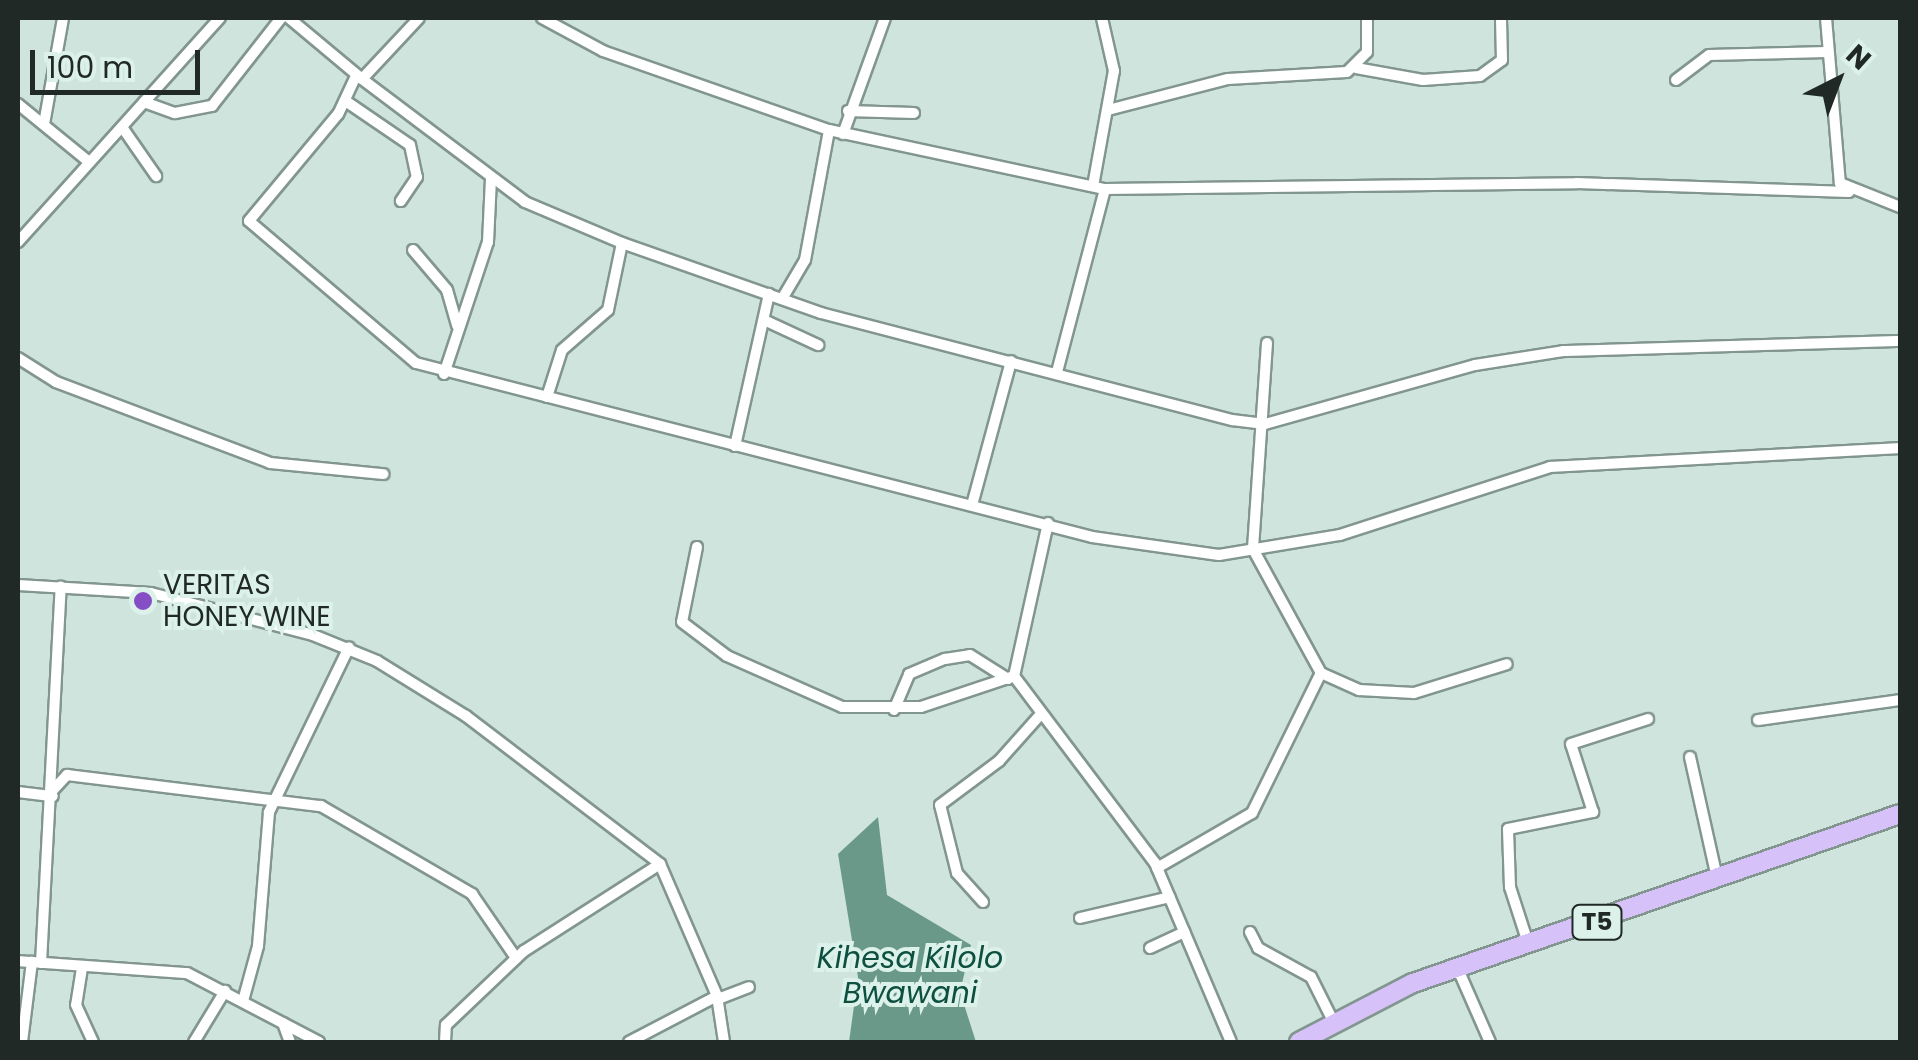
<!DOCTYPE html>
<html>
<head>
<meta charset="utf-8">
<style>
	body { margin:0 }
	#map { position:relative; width:1918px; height:1060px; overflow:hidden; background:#cee4dc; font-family:Poppins,sans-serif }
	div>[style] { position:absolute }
	.water>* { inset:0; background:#6a9989 }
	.roads { filter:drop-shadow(2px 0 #82968f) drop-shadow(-2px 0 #82968f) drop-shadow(0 2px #82968f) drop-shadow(0 -2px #82968f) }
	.street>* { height:10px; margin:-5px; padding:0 5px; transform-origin:5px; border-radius:5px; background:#fff }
	.highway>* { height:18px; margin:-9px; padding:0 9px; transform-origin:9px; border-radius:9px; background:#d6c1f8 }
	.dots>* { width:28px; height:28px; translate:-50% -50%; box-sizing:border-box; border:5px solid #dbf1e9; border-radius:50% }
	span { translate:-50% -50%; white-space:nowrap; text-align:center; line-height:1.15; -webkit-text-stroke:8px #dbf1e9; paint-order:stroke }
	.shield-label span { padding:2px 8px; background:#dbf1e9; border:2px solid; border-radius:8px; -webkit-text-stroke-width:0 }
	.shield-label { font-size:25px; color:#212926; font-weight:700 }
	.poi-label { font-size:28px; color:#212926 }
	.left { translate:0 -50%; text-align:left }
	.water-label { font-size:30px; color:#0e5040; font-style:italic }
	.frame { position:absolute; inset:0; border:20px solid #212926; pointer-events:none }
	.north { position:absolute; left:1788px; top:30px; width:100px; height:100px; -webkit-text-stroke:8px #dbf1e9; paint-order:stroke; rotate:42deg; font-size:28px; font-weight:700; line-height:40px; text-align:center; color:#212926 }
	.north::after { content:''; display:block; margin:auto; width:35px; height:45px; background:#212926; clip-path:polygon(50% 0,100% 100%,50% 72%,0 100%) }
	.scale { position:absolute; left:30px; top:50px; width:170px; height:45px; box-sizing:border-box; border:5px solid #212926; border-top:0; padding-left:12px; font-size:30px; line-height:35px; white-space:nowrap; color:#212926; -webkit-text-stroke:8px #dbf1e9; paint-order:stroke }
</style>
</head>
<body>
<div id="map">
	<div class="water">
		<i style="clip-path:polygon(878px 817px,887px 895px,971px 945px,960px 992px,976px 1042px,849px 1042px,858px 977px,838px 854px)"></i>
	</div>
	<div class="roads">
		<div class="street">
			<i style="left:289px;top:18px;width:95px;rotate:39.9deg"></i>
			<i style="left:362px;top:79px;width:83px;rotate:-46.9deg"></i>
			<i style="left:542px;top:18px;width:69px;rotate:28.4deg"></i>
			<i style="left:603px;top:51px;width:239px;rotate:19.3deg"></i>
			<i style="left:829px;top:130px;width:282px;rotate:12.1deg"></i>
			<i style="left:1105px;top:189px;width:472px;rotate:-0.7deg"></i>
			<i style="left:1577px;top:183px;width:272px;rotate:1.9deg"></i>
			<i style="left:1826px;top:18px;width:166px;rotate:85.2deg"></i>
			<i style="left:1840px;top:183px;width:65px;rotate:21.8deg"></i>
			<i style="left:1356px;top:68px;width:68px;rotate:10.2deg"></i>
			<i style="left:1423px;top:80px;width:57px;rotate:-4deg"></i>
			<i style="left:1480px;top:76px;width:27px;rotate:-36deg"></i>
			<i style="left:1502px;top:60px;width:42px;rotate:-91.4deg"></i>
			<i style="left:355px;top:78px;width:40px;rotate:115deg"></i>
			<i style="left:338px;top:114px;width:139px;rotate:129.8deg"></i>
			<i style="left:249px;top:221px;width:219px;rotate:40.4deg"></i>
			<i style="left:416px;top:363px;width:698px;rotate:14.43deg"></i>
			<i style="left:1092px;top:537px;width:128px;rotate:8.1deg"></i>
			<i style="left:1219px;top:555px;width:123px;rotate:-9.4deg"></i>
			<i style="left:1340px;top:535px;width:221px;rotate:-17.9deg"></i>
			<i style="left:1550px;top:467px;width:351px;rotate:-3.1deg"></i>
			<i style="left:362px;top:79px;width:204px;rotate:37deg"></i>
			<i style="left:525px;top:202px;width:105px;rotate:22.9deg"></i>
			<i style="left:622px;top:243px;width:211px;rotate:19.4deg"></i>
			<i style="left:821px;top:313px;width:425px;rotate:14.6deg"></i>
			<i style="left:1232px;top:420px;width:33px;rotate:7deg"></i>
			<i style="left:1265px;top:424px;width:218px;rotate:-15.7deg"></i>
			<i style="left:1475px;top:365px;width:89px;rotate:-9deg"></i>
			<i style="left:1563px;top:351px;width:337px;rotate:-1.7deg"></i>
			<i style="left:1676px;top:80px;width:41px;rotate:-37.1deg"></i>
			<i style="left:1709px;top:55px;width:118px;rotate:-1.5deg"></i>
			<i style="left:144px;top:102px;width:33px;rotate:20deg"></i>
			<i style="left:175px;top:113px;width:38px;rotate:-11deg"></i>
			<i style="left:212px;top:106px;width:112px;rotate:-51.9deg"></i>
			<i style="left:347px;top:102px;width:76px;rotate:34.3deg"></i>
			<i style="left:410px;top:145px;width:33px;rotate:78deg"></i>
			<i style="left:417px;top:177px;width:29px;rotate:124deg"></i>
			<i style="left:18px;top:104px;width:92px;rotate:39.2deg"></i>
			<i style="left:1108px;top:110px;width:124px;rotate:-14.5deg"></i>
			<i style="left:1228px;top:79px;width:119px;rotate:-3.4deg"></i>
			<i style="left:1347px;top:72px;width:28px;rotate:-45deg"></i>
			<i style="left:1367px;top:52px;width:34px;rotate:-90deg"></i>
			<i style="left:848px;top:111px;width:66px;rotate:1.7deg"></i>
			<i style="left:44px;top:124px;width:108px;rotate:-79.8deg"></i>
			<i style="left:122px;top:127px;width:60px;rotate:55.2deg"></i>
			<i style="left:843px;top:134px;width:123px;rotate:-70.1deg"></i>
			<i style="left:1093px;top:186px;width:117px;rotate:-79.7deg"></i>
			<i style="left:1114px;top:71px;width:54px;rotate:-102.8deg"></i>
			<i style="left:18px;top:242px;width:302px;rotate:-48deg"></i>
			<i style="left:413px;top:250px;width:52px;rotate:49.6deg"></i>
			<i style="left:447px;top:290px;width:37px;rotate:74deg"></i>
			<i style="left:782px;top:299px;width:45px;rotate:-59.5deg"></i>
			<i style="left:805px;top:260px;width:132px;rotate:-79.5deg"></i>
			<i style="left:764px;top:320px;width:60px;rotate:24.8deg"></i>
			<i style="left:1267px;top:343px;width:206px;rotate:93.9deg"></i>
			<i style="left:1253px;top:549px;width:141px;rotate:61.3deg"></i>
			<i style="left:1321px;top:673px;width:42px;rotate:24.1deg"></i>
			<i style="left:1359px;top:690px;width:55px;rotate:3.1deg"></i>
			<i style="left:1414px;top:693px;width:97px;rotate:-17.3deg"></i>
			<i style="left:18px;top:358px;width:45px;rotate:32.3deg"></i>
			<i style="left:56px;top:382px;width:229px;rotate:20.7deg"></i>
			<i style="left:270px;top:463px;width:114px;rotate:5.6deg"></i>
			<i style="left:1057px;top:372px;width:189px;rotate:-75.3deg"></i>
			<i style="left:444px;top:374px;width:139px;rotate:-71.6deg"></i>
			<i style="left:488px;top:242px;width:64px;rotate:-87.3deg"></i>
			<i style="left:547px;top:397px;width:49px;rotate:-72.3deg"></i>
			<i style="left:562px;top:350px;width:61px;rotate:-41deg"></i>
			<i style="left:608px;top:310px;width:68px;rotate:-78.2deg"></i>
			<i style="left:735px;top:446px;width:156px;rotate:-77.4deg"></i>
			<i style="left:972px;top:505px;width:149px;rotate:-74.8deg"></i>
			<i style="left:1048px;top:523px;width:157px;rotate:102.5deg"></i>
			<i style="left:1014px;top:676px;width:234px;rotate:53deg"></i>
			<i style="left:1155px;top:863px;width:194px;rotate:67deg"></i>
			<i style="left:697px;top:547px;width:76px;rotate:101.3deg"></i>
			<i style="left:682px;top:622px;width:56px;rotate:37.1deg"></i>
			<i style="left:727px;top:656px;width:126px;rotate:23.9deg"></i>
			<i style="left:842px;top:707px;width:79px"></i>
			<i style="left:921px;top:707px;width:98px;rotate:-18.4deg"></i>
			<i style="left:18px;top:585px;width:133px;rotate:3.4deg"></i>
			<i style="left:151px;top:593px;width:167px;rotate:14.5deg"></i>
			<i style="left:313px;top:635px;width:69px;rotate:22.1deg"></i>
			<i style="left:377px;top:661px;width:105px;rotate:31.7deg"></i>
			<i style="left:466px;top:716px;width:244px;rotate:37.3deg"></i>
			<i style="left:660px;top:864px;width:144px;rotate:66.6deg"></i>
			<i style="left:717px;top:996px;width:47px;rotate:81.3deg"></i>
			<i style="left:894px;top:710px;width:39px;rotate:-67deg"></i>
			<i style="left:909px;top:674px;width:39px;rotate:-23deg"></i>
			<i style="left:945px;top:659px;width:25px;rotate:-9deg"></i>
			<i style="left:970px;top:655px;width:45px;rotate:32.3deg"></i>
			<i style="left:1758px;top:720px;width:143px;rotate:-8deg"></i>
			<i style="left:1690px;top:757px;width:124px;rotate:77.4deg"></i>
			<i style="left:53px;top:790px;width:21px;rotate:-47deg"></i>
			<i style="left:67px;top:775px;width:256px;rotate:7deg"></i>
			<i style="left:321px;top:806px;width:175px;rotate:30.2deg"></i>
			<i style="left:472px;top:894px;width:78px;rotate:55.5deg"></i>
			<i style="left:18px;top:792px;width:35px;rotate:7deg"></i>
			<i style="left:1157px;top:868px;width:110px;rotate:-30.1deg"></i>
			<i style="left:1252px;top:813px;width:156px;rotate:-63.8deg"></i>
			<i style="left:983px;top:902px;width:39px;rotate:-132deg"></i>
			<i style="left:957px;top:873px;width:70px;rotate:-104deg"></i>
			<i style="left:940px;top:805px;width:74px;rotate:-36.7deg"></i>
			<i style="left:999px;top:761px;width:62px;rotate:-48.3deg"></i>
			<i style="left:1080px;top:918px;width:92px;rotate:-13.1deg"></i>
			<i style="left:1250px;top:932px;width:18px;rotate:63deg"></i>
			<i style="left:1258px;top:948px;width:60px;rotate:28.7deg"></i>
			<i style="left:1311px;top:977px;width:51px;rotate:63.4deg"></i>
			<i style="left:1529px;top:946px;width:62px;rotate:-107.9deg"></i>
			<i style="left:1510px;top:887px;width:58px;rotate:-92deg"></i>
			<i style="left:1508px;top:829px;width:87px;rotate:-11.3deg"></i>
			<i style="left:1593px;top:812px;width:71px;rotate:-107.9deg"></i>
			<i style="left:1571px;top:744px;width:81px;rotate:-18deg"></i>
			<i style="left:1150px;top:948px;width:38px;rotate:-25deg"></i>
			<i style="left:18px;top:961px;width:169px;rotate:4.1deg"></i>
			<i style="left:187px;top:973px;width:149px;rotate:27.6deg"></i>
			<i style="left:41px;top:963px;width:377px;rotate:-87deg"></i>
			<i style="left:1457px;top:967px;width:82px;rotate:66.3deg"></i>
			<i style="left:82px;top:968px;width:37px;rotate:99deg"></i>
			<i style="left:76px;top:1005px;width:41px;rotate:65.3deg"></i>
			<i style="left:718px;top:999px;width:33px;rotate:-21deg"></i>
			<i style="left:243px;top:1001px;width:57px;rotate:-74.7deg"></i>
			<i style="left:258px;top:946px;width:134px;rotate:-85.3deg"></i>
			<i style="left:269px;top:812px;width:183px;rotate:-64.1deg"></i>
			<i style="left:283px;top:1023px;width:20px;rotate:70deg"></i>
			<i style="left:22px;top:1042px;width:81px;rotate:-82.9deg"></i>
			<i style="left:194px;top:1042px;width:60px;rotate:-58.7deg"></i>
			<i style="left:445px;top:1042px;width:17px;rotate:-87deg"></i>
			<i style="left:446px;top:1025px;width:108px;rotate:-43.5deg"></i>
			<i style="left:524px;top:951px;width:161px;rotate:-32.6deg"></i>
			<i style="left:629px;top:1042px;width:99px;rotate:-27.6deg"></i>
		</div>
		<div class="highway">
			<i style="left:1299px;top:1042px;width:128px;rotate:-27.4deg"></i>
			<i style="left:1413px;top:983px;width:515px;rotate:-19.14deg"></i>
		</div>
	</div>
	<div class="dots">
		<i style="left:143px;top:601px;background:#864ec5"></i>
	</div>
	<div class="shield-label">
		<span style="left:1597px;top:922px">T5</span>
	</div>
	<div class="poi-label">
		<span class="left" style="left:163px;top:601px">VERITAS<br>HONEY WINE</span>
	</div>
	<div class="water-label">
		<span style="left:910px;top:975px">Kihesa Kilolo<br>Bwawani</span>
	</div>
	<div class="frame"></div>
	<div class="north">N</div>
	<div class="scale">100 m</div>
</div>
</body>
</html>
